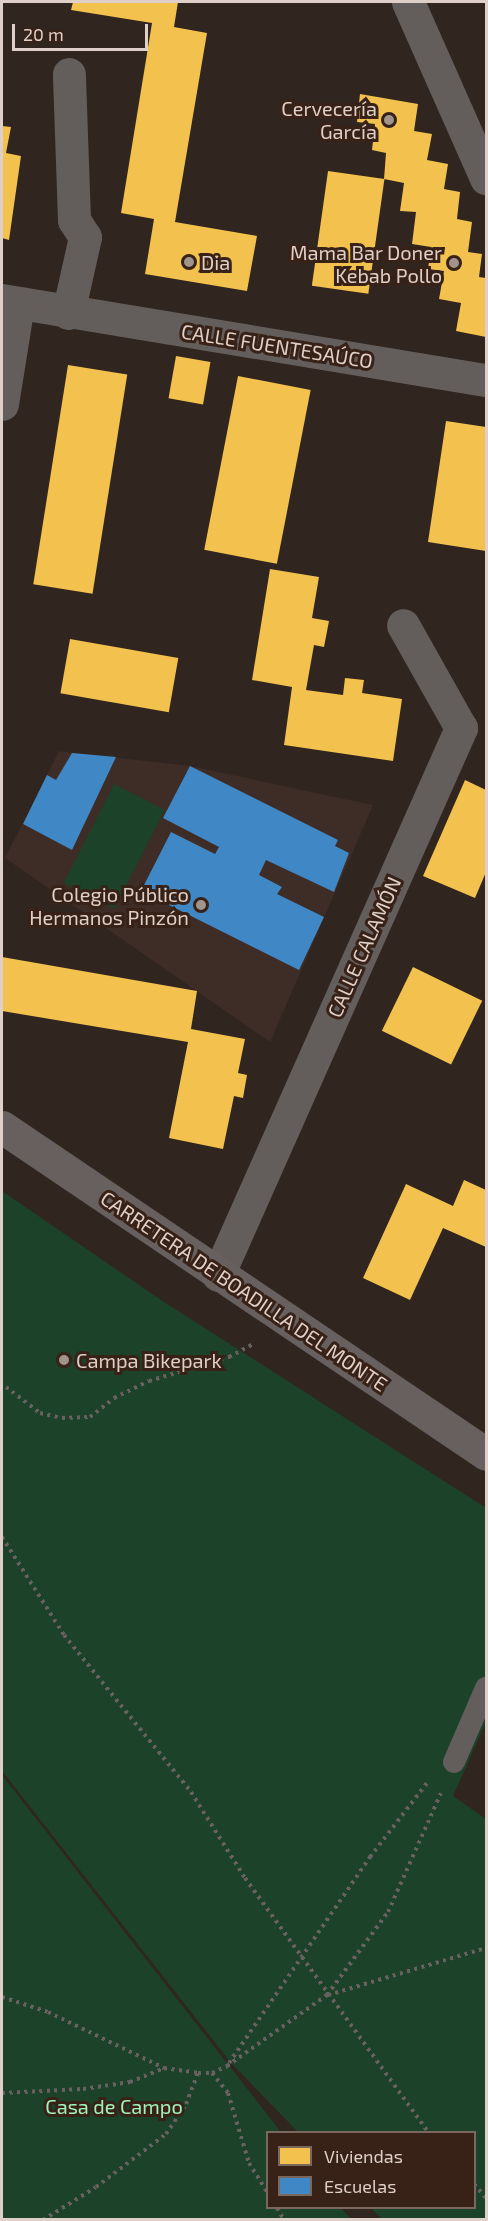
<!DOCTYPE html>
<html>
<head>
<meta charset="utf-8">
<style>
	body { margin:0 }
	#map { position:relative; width:488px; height:2221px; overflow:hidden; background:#30251f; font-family:"Exo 2",sans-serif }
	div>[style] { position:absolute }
	.education>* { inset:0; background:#3e2c26 }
	.green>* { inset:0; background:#1c4229; transform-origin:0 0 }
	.homes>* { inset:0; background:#f2c14e; transform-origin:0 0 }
	.schools>* { inset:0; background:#3f88c5 }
	.path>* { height:4px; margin-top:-2px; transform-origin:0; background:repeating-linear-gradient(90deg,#686160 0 3px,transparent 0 7.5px) }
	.lane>* { height:22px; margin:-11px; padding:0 11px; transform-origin:11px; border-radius:11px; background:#635d5b }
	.street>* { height:33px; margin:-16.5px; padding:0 16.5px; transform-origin:16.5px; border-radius:16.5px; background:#635d5b }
	.secondary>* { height:33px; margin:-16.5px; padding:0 16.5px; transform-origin:16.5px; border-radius:16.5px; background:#67605e }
	.dots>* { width:16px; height:16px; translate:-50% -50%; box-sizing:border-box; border:3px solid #382217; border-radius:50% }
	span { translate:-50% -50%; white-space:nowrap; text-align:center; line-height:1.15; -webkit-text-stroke:6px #382217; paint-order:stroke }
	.poi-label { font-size:20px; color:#decfc8 }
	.right { translate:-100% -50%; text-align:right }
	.left { translate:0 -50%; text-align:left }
	.street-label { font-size:20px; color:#decfc8 }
	.park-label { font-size:20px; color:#9ff2ba }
	.frame { position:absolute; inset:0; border:3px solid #decfc8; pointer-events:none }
	.legend { position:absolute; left:266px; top:2131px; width:210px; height:78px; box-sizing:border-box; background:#382217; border:2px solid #7a675e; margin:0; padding:8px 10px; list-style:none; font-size:18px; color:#decfc8 }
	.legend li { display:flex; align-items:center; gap:12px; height:30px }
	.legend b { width:30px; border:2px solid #7a675e }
	.scale { position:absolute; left:12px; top:24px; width:136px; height:27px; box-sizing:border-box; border:3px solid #decfc8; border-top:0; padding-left:8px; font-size:18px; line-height:21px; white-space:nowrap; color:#decfc8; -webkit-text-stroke:4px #382217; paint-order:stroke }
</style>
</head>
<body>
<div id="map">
	<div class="education">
		<i style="clip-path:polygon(59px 751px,190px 766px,373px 805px,270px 1042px,5px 858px)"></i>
	</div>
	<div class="green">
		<i style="left:114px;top:784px;width:57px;height:111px;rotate:27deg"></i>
		<i style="clip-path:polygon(2px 1191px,164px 1302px,486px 1508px,486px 1722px,453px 1796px,486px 1819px,486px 2219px,382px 2219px,371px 2208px,474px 2208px,474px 2132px,298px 2132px,231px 2063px,2px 1771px)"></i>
		<i style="clip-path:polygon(2px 1775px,281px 2132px,268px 2132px,268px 2208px,341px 2208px,351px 2219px,2px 2219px)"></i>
	</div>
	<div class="homes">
		<i style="clip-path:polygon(73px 2px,178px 2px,174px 27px,207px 33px,175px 222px,257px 236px,247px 291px,145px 274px,154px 219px,121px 213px,152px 23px,71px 10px)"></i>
		<i style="clip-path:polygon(360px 94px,418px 104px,414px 131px,432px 134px,427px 160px,448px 164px,444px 189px,460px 192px,457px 219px,472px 222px,468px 252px,482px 254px,479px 277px,486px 278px,486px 337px,456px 331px,461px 303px,439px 299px,444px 271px,428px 269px,431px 247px,412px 244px,416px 212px,400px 211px,404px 183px,384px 179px,386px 153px,372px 150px,375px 124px,357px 122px)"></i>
		<i style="clip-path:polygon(2px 126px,11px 127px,6px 153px,21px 156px,9px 240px,2px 238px)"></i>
		<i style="left:328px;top:171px;width:57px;height:116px;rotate:8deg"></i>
		<i style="left:176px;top:356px;width:35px;height:43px;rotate:10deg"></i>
		<i style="left:68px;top:365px;width:60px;height:222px;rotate:9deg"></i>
		<i style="left:238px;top:376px;width:74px;height:177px;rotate:11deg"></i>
		<i style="clip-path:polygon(446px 421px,486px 427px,486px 551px,428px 542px)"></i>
		<i style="clip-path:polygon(270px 569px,319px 577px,312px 618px,329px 621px,324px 647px,314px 645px,306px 690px,343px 695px,345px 678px,364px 680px,362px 693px,402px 699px,393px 761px,284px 745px,292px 687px,252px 680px)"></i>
		<i style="left:70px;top:639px;width:110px;height:55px;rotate:10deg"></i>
		<i style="clip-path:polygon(465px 780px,486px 790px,486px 872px,475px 898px,423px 876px)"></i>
		<i style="clip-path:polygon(2px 957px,197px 991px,191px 1029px,245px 1039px,238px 1073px,247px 1075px,243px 1098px,234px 1096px,223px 1149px,169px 1138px,188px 1042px,2px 1011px)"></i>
		<i style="left:413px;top:967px;width:77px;height:71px;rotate:26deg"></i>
		<i style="clip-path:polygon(464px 1180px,486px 1190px,486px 1247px,443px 1228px,410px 1300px,363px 1278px,406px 1184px,453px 1206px)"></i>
	</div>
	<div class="schools">
		<i style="clip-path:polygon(72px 753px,116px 757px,72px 850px,23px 824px,47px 775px,56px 780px)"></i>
		<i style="clip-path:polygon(190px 766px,338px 840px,335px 846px,349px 853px,334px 892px,266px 860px,259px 875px,282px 887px,277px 894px,324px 917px,299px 970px,141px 891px,171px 832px,215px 854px,219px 847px,163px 818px)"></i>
	</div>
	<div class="path">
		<i style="left:6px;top:1387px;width:43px;rotate:37.4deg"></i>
		<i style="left:40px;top:1413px;width:23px;rotate:13deg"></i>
		<i style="left:62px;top:1418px;width:28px;rotate:-2deg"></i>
		<i style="left:90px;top:1417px;width:31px;rotate:-38deg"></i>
		<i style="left:114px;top:1398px;width:39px;rotate:-26deg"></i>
		<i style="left:149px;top:1381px;width:84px;rotate:-16.7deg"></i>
		<i style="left:229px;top:1357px;width:26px;rotate:-28deg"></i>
		<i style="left:2px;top:1537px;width:116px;rotate:57.7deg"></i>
		<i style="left:64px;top:1635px;width:202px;rotate:51deg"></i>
		<i style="left:191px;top:1792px;width:102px;rotate:57.9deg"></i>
		<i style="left:245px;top:1878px;width:313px;rotate:54.2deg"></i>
		<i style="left:328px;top:1995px;width:165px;rotate:-16.6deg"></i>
		<i style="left:2px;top:1997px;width:48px;rotate:18.1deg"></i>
		<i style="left:48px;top:2012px;width:129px;rotate:25.8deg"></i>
		<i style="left:164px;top:2068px;width:34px;rotate:8deg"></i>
		<i style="left:229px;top:2063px;width:250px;rotate:-55.6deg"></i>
		<i style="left:370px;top:1857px;width:93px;rotate:-52.4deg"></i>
		<i style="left:212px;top:2073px;width:26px;rotate:51deg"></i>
		<i style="left:228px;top:2093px;width:73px;rotate:73.3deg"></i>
		<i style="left:249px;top:2163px;width:36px;rotate:58deg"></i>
		<i style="left:2px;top:2093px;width:81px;rotate:-2.8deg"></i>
		<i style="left:83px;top:2089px;width:48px;rotate:-8.5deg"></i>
		<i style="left:130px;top:2082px;width:37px;rotate:-22deg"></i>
		<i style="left:474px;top:2184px;width:18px;rotate:49deg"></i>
		<i style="left:277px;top:2208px;width:14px;rotate:60deg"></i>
		<i style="left:43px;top:2220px;width:62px;rotate:-31.9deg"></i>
		<i style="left:96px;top:2187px;width:88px;rotate:-37.1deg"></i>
		<i style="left:166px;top:2134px;width:36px;rotate:-56deg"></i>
		<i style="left:186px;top:2104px;width:33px;rotate:-69deg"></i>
		<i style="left:198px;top:2073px;width:14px"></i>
		<i style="left:212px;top:2073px;width:17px;rotate:-25deg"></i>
		<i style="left:227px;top:2066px;width:123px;rotate:-35.4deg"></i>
		<i style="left:327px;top:1995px;width:103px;rotate:-53.7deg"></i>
		<i style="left:388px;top:1912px;width:130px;rotate:-66deg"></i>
	</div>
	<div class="lane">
		<i style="left:454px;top:1762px;width:81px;rotate:-66.6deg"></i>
	</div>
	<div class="street">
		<i style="left:408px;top:2px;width:193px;rotate:66.1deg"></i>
		<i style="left:2px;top:300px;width:491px;rotate:9.4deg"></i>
		<i style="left:68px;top:313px;width:78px;rotate:-77.4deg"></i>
		<i style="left:85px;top:237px;width:20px;rotate:-123deg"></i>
		<i style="left:74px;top:220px;width:146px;rotate:-92deg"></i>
		<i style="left:2px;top:404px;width:101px;rotate:-80.9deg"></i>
		<i style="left:218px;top:1275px;width:599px;rotate:-66.05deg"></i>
		<i style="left:461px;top:728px;width:118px;rotate:-119.4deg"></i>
	</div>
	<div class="secondary">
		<i style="left:2px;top:1127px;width:584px;rotate:34.04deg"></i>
	</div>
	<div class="dots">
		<i style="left:389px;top:120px;background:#a1948d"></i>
		<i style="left:189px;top:262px;background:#a1948d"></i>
		<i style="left:454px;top:263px;background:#a1948d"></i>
		<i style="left:201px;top:905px;background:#a1948d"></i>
		<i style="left:64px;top:1360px;background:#a1948d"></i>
	</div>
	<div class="poi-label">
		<span class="right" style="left:377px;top:120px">Cervecería<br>García</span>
		<span class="right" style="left:442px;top:264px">Mama Bar Doner<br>Kebab Pollo</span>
		<span class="left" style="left:201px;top:262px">Dia</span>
		<span class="right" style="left:189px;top:906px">Colegio Público<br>Hermanos Pinzón</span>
		<span class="left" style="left:76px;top:1360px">Campa Bikepark</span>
	</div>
	<div class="street-label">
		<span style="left:277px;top:346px;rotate:9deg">CALLE FUENTESAÚCO</span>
		<span style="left:364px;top:947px;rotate:-66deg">CALLE CALAMÓN</span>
		<span style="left:244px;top:1291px;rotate:34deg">CARRETERA DE BOADILLA DEL MONTE</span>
	</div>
	<div class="park-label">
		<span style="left:114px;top:2106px">Casa de Campo</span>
	</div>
	<div class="frame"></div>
	<ul class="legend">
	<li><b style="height:16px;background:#f2c14e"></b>Viviendas</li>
	<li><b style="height:16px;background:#3f88c5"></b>Escuelas</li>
	</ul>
	<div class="scale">20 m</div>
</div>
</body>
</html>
